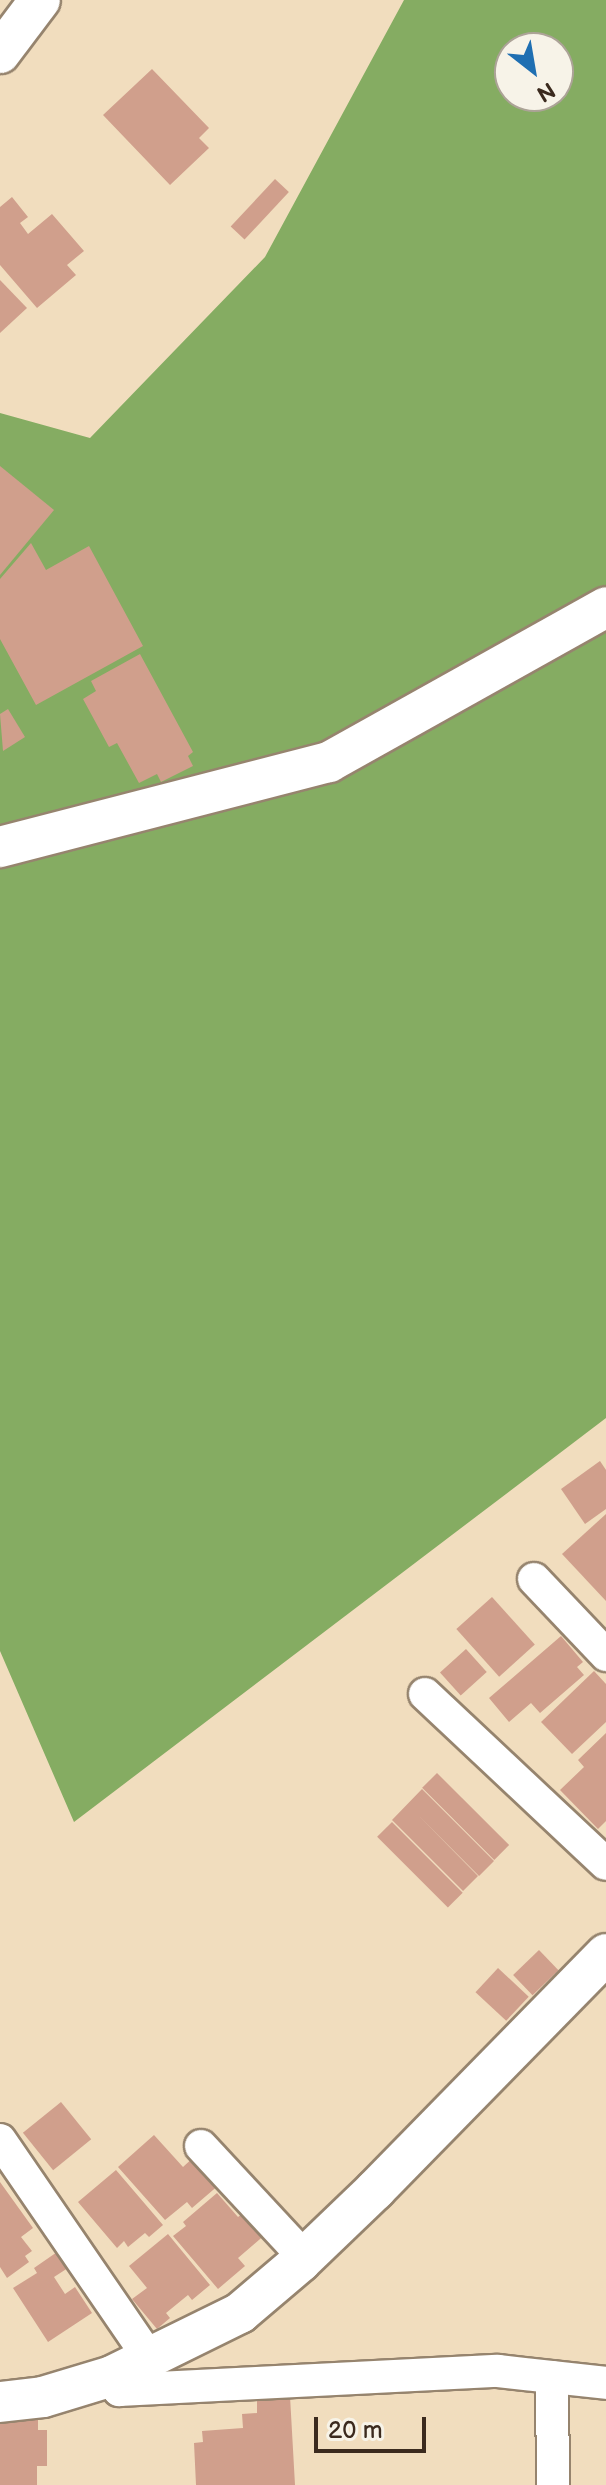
<!DOCTYPE html>
<html>
<head>
<meta charset="utf-8">
<style>
	body { margin:0 }
	#map { position:relative; width:606px; height:2485px; overflow:hidden; background:#f1ddbe; font-family:"Balsamiq Sans",sans-serif }
	div>[style] { position:absolute }
	.forest>* { inset:0; background:#85ac62 }
	.building>* { inset:0; background:#d09f8c; transform-origin:0 0 }
	.roads { filter:drop-shadow(2px 0 #96846e) drop-shadow(-2px 0 #96846e) drop-shadow(0 2px #96846e) drop-shadow(0 -2px #96846e) }
	.minor>* { height:32px; margin:-16px; padding:0 16px; transform-origin:16px; border-radius:16px; background:#fff }
	.tertiary>* { height:40px; margin:-20px; padding:0 20px; transform-origin:20px; border-radius:20px; background:#fff }
	span { translate:-50% -50%; white-space:nowrap; text-align:center; line-height:1.15; -webkit-text-stroke:7px #f7f3e8; paint-order:stroke }
	.north { position:absolute; left:494px; top:32px; width:80px; height:80px; box-sizing:border-box; background:#f7f3e8; border:2px solid #aca397; border-radius:50%; rotate:149deg; font-size:22px; font-weight:700; line-height:32px; text-align:center; color:#3b2a1e }
	.north::after { content:''; display:block; margin:auto; width:28px; height:36px; background:#1f6fb2; clip-path:polygon(50% 0,100% 100%,50% 72%,0 100%) }
	.scale { position:absolute; left:314px; top:2417px; width:112px; height:36px; box-sizing:border-box; border:4px solid #3b2a1e; border-top:0; padding-left:10px; font-size:24px; line-height:28px; white-space:nowrap; color:#3b2a1e; -webkit-text-stroke:6px #f7f3e8; paint-order:stroke }
</style>
</head>
<body>
<div id="map">
	<div class="forest">
		<i style="clip-path:polygon(evenodd,404px 0,606px 0,606px 1418px,74px 1822px,0 1651px,0 413px,90px 438px,265px 257px,404px 0,510px 48px,558px 48px,558px 96px,510px 96px,510px 48px)"></i>
	</div>
	<div class="building">
		<i style="clip-path:polygon(152px 69px,209px 128px,199px 138px,209px 148px,170px 185px,103px 115px)"></i>
		<i style="left:275px;top:179px;width:19px;height:65px;rotate:43deg"></i>
		<i style="clip-path:polygon(12px 197px,28px 217px,20px 223px,28px 234px,52px 214px,84px 251px,67px 265px,76px 275px,37px 308px,0 265px,0 207px)"></i>
		<i style="clip-path:polygon(0 280px,27px 308px,0 333px)"></i>
		<i style="clip-path:polygon(0 466px,54px 510px,0 575px)"></i>
		<i style="clip-path:polygon(31px 543px,46px 570px,89px 546px,143px 646px,36px 705px,0 639px,0 579px)"></i>
		<i style="clip-path:polygon(140px 654px,193px 752px,188px 756px,193px 766px,161px 782px,157px 774px,139px 783px,117px 743px,109px 747px,83px 699px,96px 691px,91px 681px)"></i>
		<i style="clip-path:polygon(8px 709px,25px 737px,3px 751px,0 714px)"></i>
		<i style="clip-path:polygon(600px 1461px,606px 1470px,606px 1509px,585px 1524px,561px 1489px)"></i>
		<i style="clip-path:polygon(606px 1514px,606px 1601px,562px 1554px)"></i>
		<i style="left:492px;top:1597px;width:64px;height:48px;rotate:48deg"></i>
		<i style="clip-path:polygon(561px 1636px,583px 1662px,577px 1667px,584px 1675px,540px 1713px,531px 1703px,509px 1722px,489px 1698px)"></i>
		<i style="left:466px;top:1649px;width:31px;height:35px;rotate:48deg"></i>
		<i style="clip-path:polygon(594px 1671px,606px 1684px,606px 1722px,572px 1754px,541px 1722px)"></i>
		<i style="clip-path:polygon(606px 1733px,606px 1821px,598px 1829px,560px 1790px,584px 1767px,578px 1760px)"></i>
		<i style="left:437px;top:1773px;width:102px;height:21px;rotate:45deg"></i>
		<i style="clip-path:polygon(422px 1789px,494px 1861px,479px 1876px,419px 1816px,478px 1876px,463px 1891px,392px 1820px)"></i>
		<i style="left:392px;top:1822px;width:100px;height:21px;rotate:45deg"></i>
		<i style="left:539px;top:1950px;width:28px;height:36px;rotate:46deg"></i>
		<i style="left:498px;top:1968px;width:42px;height:33px;rotate:43deg"></i>
		<i style="left:61px;top:2102px;width:48px;height:49px;rotate:51deg"></i>
		<i style="clip-path:polygon(154px 2135px,183px 2167px,195px 2156px,220px 2184px,192px 2208px,187px 2202px,165px 2220px,118px 2167px)"></i>
		<i style="clip-path:polygon(116px 2170px,163px 2225px,149px 2237px,145px 2233px,128px 2247px,124px 2241px,117px 2248px,78px 2202px)"></i>
		<i style="clip-path:polygon(0 2182px,33px 2228px,21px 2237px,32px 2251px,25px 2256px,29px 2262px,7px 2278px,0 2267px)"></i>
		<i style="clip-path:polygon(217px 2193px,238px 2217px,247px 2210px,267px 2233px,238px 2258px,245px 2266px,218px 2289px,173px 2236px,186px 2226px,183px 2222px)"></i>
		<i style="clip-path:polygon(168px 2234px,210px 2285px,192px 2300px,188px 2295px,166px 2313px,170px 2318px,157px 2329px,132px 2299px,147px 2288px,129px 2266px)"></i>
		<i style="clip-path:polygon(60px 2250px,71px 2266px,54px 2277px,65px 2294px,75px 2287px,92px 2313px,48px 2342px,13px 2288px,37px 2273px,34px 2268px)"></i>
		<i style="clip-path:polygon(290px 2396px,295px 2485px,196px 2485px,194px 2443px,203px 2442px,202px 2431px,243px 2428px,242px 2414px,257px 2413px,257px 2398px)"></i>
		<i style="clip-path:polygon(0 2416px,38px 2416px,38px 2430px,47px 2430px,47px 2466px,37px 2466px,37px 2485px,0 2485px)"></i>
	</div>
	<div class="roads">
		<div class="minor">
			<i style="left:534px;top:1579px;width:105px;rotate:46.5deg"></i>
			<i style="left:425px;top:1694px;width:248px;rotate:43.2deg"></i>
			<i style="left:0;top:2140px;width:265px;rotate:55.6deg"></i>
			<i style="left:201px;top:2146px;width:153px;rotate:47.1deg"></i>
			<i style="left:112px;top:2376px;width:16px;rotate:63deg"></i>
			<i style="left:119px;top:2390px;width:379px;rotate:-2.9deg"></i>
			<i style="left:498px;top:2371px;width:109px;rotate:6.3deg"></i>
			<i style="left:552px;top:2377px;width:108px;rotate:89.5deg"></i>
		</div>
		<div class="tertiary">
			<i style="left:0;top:53px;width:66px;rotate:-53deg"></i>
			<i style="left:0;top:847px;width:340px;rotate:-14.5deg"></i>
			<i style="left:329px;top:762px;width:317px;rotate:-29.2deg"></i>
			<i style="left:0;top:2402px;width:43px;rotate:-6.6deg"></i>
			<i style="left:43px;top:2397px;width:72px;rotate:-16.9deg"></i>
			<i style="left:112px;top:2376px;width:143px;rotate:-26.2deg"></i>
			<i style="left:240px;top:2313px;width:80px;rotate:-40.4deg"></i>
			<i style="left:301px;top:2261px;width:103px;rotate:-43.8deg"></i>
			<i style="left:375px;top:2190px;width:330px;rotate:-45.6deg"></i>
		</div>
	</div>
	<div class="north">N</div>
	<div class="scale">20 m</div>
</div>
</body>
</html>
